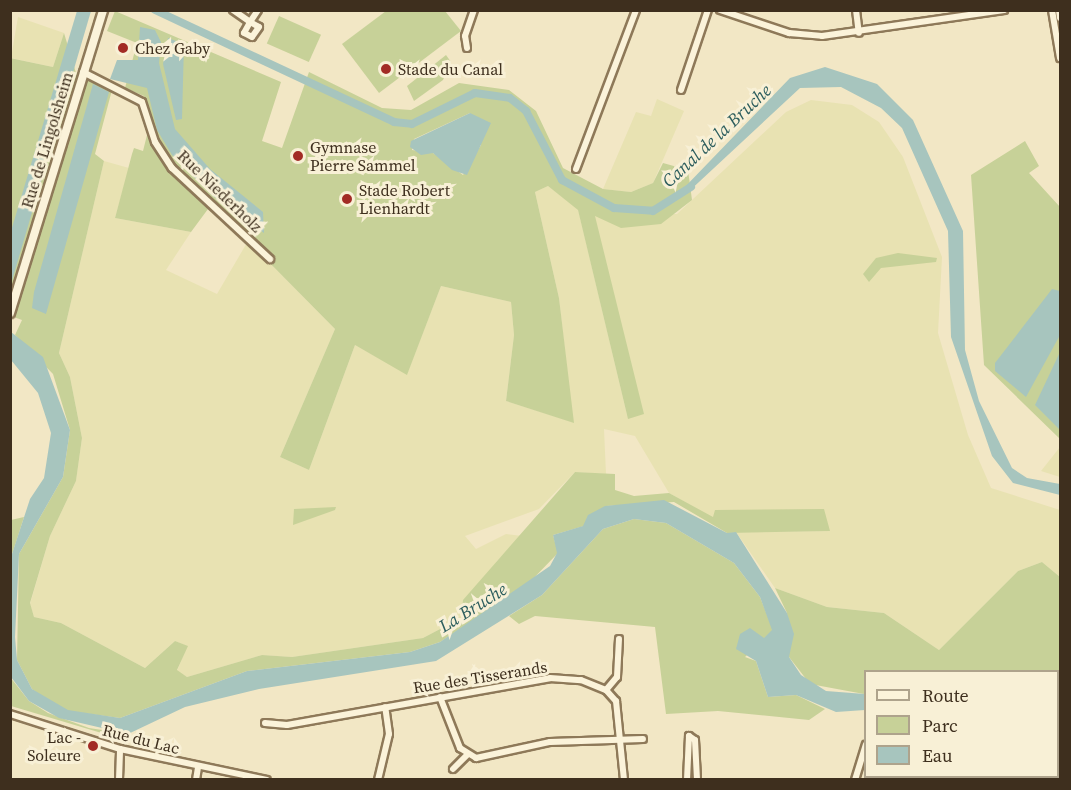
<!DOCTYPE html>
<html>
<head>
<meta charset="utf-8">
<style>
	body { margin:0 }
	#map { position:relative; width:1071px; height:790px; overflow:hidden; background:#f2e7c5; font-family:"Source Serif 4",serif }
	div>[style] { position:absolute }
	.farmland>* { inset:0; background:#e8e2b2 }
	.green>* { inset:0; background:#c7d198; transform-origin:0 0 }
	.water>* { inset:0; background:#a7c5be }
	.canal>* { height:8px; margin:-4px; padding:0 4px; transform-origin:4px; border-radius:4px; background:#a7c5be }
	.roads { filter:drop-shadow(2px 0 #8e7959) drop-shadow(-2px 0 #8e7959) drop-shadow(0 2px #8e7959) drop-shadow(0 -2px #8e7959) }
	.minor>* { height:6px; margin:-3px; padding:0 3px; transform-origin:3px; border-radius:3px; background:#fbf3da }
	.secondary>* { height:8px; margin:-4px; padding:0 4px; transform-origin:4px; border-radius:4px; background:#fbf3da }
	.dots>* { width:16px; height:16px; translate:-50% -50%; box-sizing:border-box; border:3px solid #f8f0d6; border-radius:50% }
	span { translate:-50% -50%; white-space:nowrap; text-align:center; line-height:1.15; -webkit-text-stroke:6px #f8f0d6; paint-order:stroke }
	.poi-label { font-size:16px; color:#3e2f1e }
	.left { translate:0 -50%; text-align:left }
	.right { translate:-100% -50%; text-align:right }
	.street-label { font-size:16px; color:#3e2f1e }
	.water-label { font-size:18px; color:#2d5e5e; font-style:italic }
	.frame { position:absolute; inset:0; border:12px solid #3e2f1e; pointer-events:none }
	.legend { position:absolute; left:864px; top:670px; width:195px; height:108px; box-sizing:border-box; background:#f8f0d6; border:2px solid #aea38c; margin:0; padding:8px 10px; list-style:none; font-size:18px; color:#3e2f1e }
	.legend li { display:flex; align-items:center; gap:12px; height:30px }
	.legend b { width:30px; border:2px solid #aea38c }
</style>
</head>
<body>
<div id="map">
	<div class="farmland">
		<i style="clip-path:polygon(18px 17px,64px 33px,53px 67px,11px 58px)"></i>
		<i style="clip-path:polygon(657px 99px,684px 111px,653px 183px,631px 192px,603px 189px,636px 112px,651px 116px)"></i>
		<i style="clip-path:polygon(811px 100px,852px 105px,879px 122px,903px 157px,942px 257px,938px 333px,968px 435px,991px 488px,1060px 510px,1060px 577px,1042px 562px,1018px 571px,939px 650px,884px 613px,827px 607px,775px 588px,736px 532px,830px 531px,713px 518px,669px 493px,635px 436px,604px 429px,606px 474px,575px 472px,539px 509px,465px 536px,476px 549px,506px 534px,522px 536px,497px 561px,461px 618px,423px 638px,292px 657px,262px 655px,187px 677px,177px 671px,187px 646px,175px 641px,145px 668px,61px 623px,34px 617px,30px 604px,50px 536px,76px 481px,82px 438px,70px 377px,59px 353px,104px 161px,129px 168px,115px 218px,191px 232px,166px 270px,217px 294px,248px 241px,335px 329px,280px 457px,309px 470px,355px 345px,407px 374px,441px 286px,511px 302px,514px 335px,506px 401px,573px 422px,559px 298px,535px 192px,548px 186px,578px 209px,628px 419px,594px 215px,677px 214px,786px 112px)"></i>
		<i style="clip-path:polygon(1060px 447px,1060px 477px,1041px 471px)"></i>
	</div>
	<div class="green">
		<i style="clip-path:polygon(evenodd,115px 11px,281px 82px,262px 141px,282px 148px,309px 72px,382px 108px,411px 110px,459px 83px,509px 90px,536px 111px,563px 168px,603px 189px,631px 192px,653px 183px,663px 163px,688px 170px,692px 200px,661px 224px,621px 228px,595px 216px,644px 414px,628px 419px,578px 210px,548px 186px,535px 192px,559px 298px,574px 423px,506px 401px,514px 335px,511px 302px,441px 286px,407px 375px,355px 345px,309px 470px,280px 457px,335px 329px,248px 241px,208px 209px,191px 232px,115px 218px,132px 154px,134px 148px,143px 151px,151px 119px,144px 96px,125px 88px,137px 43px,107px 31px,115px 11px,470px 113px,481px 145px,463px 175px,433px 153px,412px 150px,414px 139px,470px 113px)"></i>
		<i style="clip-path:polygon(386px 11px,445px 11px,461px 31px,379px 93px,342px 44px)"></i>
		<i style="left:279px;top:16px;width:46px;height:30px;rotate:24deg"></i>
		<i style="clip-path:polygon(64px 33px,76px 73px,112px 90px,95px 154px,104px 161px,59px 353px,70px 377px,82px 438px,76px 481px,50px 536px,30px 603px,34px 617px,61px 623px,145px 668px,175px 641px,188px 646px,177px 670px,187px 677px,262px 655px,292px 657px,423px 638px,461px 618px,463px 600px,575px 472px,615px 474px,615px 490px,634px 496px,669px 493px,713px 517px,715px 510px,824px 509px,830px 531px,727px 533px,674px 502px,606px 506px,584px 526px,553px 535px,558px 553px,525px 587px,440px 642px,410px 652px,247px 671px,120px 718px,68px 711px,46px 700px,32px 689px,17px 660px,19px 554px,63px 477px,70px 430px,53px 374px,15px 335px,22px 320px,11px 316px,10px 58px,53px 67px)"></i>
		<i style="clip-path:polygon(446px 55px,451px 62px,443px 80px,414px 101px,407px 86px)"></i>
		<i style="clip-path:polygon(1025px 141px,1039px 166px,1029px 173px,1060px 207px,1060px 439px,984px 365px,971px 175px)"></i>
		<i style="clip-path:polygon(898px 253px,937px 258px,936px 262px,881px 268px,869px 282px,863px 274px,876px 258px)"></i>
		<i style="clip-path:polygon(336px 507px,335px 510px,293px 525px,294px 509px)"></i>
		<i style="clip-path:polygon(24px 517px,17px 539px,11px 557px,11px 520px)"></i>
		<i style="clip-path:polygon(634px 519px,666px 523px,734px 563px,760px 597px,773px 630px,745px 657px,756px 661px,768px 697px,796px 695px,825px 709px,809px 720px,718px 711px,666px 714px,655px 627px,535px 616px,519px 624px,509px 616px,542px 595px,603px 529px)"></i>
		<i style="clip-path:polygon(1042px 562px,1060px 577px,1060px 779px,1011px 779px,1058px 776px,1058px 672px,866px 672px,864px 694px,810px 684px,789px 657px,787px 613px,775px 588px,827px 607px,884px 613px,939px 650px,1018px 571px)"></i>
		<i style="clip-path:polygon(10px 677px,29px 701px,48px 713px,89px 728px,128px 734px,125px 740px,11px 706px)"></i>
	</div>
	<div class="water">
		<i style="clip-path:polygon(77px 11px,91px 11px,11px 284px,11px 231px)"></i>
		<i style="clip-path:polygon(140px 27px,155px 30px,161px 42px,159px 63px,175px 129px,210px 169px,263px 212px,264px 233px,213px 196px,172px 155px,157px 130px,147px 88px,110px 79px,117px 60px,138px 60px)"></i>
		<i style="clip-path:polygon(168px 38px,184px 44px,182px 119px,176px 120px,163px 64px)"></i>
		<i style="clip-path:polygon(825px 67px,877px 84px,913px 120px,963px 231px,965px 350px,979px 401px,1012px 468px,1027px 478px,1060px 484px,1060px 495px,1013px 483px,992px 456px,951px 337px,948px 231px,902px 128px,881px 108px,841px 87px,800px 88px,685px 195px,682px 190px,790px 78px)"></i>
		<i style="clip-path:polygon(93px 84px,109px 92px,46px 314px,32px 308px,34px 292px)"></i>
		<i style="clip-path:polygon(470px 113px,491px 123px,467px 175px,452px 170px,433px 153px,421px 155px,410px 147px,411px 141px)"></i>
		<i style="clip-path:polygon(1052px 289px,1060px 291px,1060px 335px,1026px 397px,995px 371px,995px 363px)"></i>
		<i style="clip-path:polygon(11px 332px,43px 357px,70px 430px,63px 477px,19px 554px,15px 637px,17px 660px,32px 689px,68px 710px,120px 718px,247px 671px,410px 652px,440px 642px,550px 566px,557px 553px,553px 535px,583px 526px,588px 515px,605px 506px,664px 500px,727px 533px,736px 532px,787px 613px,794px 634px,789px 657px,801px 675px,826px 691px,865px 694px,865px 710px,836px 712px,796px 695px,768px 697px,756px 661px,736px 649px,740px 634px,750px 628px,764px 638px,772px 630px,760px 597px,734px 563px,666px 523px,634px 519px,603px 529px,542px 595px,436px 661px,259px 689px,185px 707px,128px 734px,59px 718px,29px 701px,11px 677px,11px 557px,30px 499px,44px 478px,51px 433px,38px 393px,11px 360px)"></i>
		<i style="clip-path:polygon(1060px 352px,1060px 428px,1059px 429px,1035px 405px)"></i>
	</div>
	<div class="canal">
		<i style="left:155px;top:10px;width:264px;rotate:25.1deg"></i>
		<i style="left:394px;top:122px;width:18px;rotate:6deg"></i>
		<i style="left:412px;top:124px;width:70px;rotate:-26.2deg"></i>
		<i style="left:475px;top:93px;width:35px;rotate:8deg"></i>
		<i style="left:510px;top:98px;width:21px;rotate:39deg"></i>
		<i style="left:526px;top:111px;width:78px;rotate:62.4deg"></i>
		<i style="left:562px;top:180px;width:59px;rotate:28.3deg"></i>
		<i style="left:614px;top:208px;width:39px;rotate:4deg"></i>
		<i style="left:653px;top:211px;width:45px;rotate:-32.3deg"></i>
	</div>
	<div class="roads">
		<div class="minor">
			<i style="left:233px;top:10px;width:21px;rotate:35deg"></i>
			<i style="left:250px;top:22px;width:10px;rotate:29deg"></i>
			<i style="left:259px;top:27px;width:12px;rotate:125deg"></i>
			<i style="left:252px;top:37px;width:9px;rotate:-153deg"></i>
			<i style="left:244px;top:33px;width:13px;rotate:-61deg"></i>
			<i style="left:250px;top:22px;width:14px;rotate:-56deg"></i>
			<i style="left:720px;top:10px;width:73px;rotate:18.4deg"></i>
			<i style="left:789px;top:33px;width:33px;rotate:5deg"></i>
			<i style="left:822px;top:36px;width:184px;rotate:-8.1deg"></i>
			<i style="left:856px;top:10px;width:23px;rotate:83deg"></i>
			<i style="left:1052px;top:10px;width:49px;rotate:80.5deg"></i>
			<i style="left:1059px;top:10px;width:8px;rotate:83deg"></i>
			<i style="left:467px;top:48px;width:12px;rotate:-99deg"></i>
			<i style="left:465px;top:36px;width:28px;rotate:-71deg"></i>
			<i style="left:83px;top:72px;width:66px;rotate:27deg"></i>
			<i style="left:142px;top:102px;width:42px;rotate:72deg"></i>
			<i style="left:155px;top:142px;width:31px;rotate:57deg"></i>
			<i style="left:172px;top:168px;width:134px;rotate:42.9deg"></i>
			<i style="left:681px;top:90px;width:84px;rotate:-71.4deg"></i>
			<i style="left:576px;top:169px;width:170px;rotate:-69.3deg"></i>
			<i style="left:606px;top:690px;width:17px;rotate:-50deg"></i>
			<i style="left:617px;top:677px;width:38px;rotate:-87deg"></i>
			<i style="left:440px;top:697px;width:55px;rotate:68.6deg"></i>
			<i style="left:460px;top:748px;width:19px;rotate:32deg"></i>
			<i style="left:476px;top:758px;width:76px;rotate:-12.2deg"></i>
			<i style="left:550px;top:742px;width:93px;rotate:-1.8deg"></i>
			<i style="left:10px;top:714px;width:115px;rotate:17.7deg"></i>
			<i style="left:120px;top:749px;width:150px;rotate:11.9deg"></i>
			<i style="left:265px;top:723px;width:22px;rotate:5deg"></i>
			<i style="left:287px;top:725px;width:267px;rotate:-10.1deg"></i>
			<i style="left:550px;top:678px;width:31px;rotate:4deg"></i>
			<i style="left:581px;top:680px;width:27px;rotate:22deg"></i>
			<i style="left:606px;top:690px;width:15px;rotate:48deg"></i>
			<i style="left:616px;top:701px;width:79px;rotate:84.2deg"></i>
			<i style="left:453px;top:769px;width:20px;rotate:-45deg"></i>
			<i style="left:119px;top:780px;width:31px;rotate:-88deg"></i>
			<i style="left:196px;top:780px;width:13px;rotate:-81deg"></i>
			<i style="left:378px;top:780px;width:47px;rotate:-76.6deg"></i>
			<i style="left:389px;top:734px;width:27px;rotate:-98deg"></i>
			<i style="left:687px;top:780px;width:44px;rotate:-87.4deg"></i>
			<i style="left:689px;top:736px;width:7px;rotate:34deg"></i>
			<i style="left:695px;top:740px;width:40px;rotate:87.1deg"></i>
			<i style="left:855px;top:780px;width:37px;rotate:-73deg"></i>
			<i style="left:947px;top:780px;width:4px;rotate:-90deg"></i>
		</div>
		<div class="secondary">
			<i style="left:10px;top:313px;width:317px;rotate:-72.9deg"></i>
		</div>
	</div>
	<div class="dots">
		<i style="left:123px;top:48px;background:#a22b25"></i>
		<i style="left:386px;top:69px;background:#a22b25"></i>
		<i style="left:298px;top:156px;background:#a22b25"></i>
		<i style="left:347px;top:199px;background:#a22b25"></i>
		<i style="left:93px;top:746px;background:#a22b25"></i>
	</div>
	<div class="poi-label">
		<span class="left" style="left:135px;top:48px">Chez Gaby</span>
		<span class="left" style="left:398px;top:69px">Stade du Canal</span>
		<span class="left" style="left:310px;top:156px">Gymnase<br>Pierre Sammel</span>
		<span class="left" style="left:359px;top:199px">Stade Robert<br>Lienhardt</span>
		<span class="right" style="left:81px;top:746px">Lac -<br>Soleure</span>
	</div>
	<div class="street-label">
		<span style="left:47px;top:140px;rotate:-73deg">Rue de Lingolsheim</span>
		<span style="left:220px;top:191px;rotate:44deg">Rue Niederholz</span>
		<span style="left:480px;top:677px;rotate:-9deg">Rue des Tisserands</span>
		<span style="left:141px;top:739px;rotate:14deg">Rue du Lac</span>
	</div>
	<div class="water-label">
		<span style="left:717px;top:136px;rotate:-43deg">Canal de la Bruche</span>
		<span style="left:473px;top:608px;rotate:-32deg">La Bruche</span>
	</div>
	<div class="frame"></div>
	<ul class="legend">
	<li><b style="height:8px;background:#fbf3da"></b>Route</li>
	<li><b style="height:16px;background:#c7d198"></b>Parc</li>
	<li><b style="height:16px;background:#a7c5be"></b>Eau</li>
	</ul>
</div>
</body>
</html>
